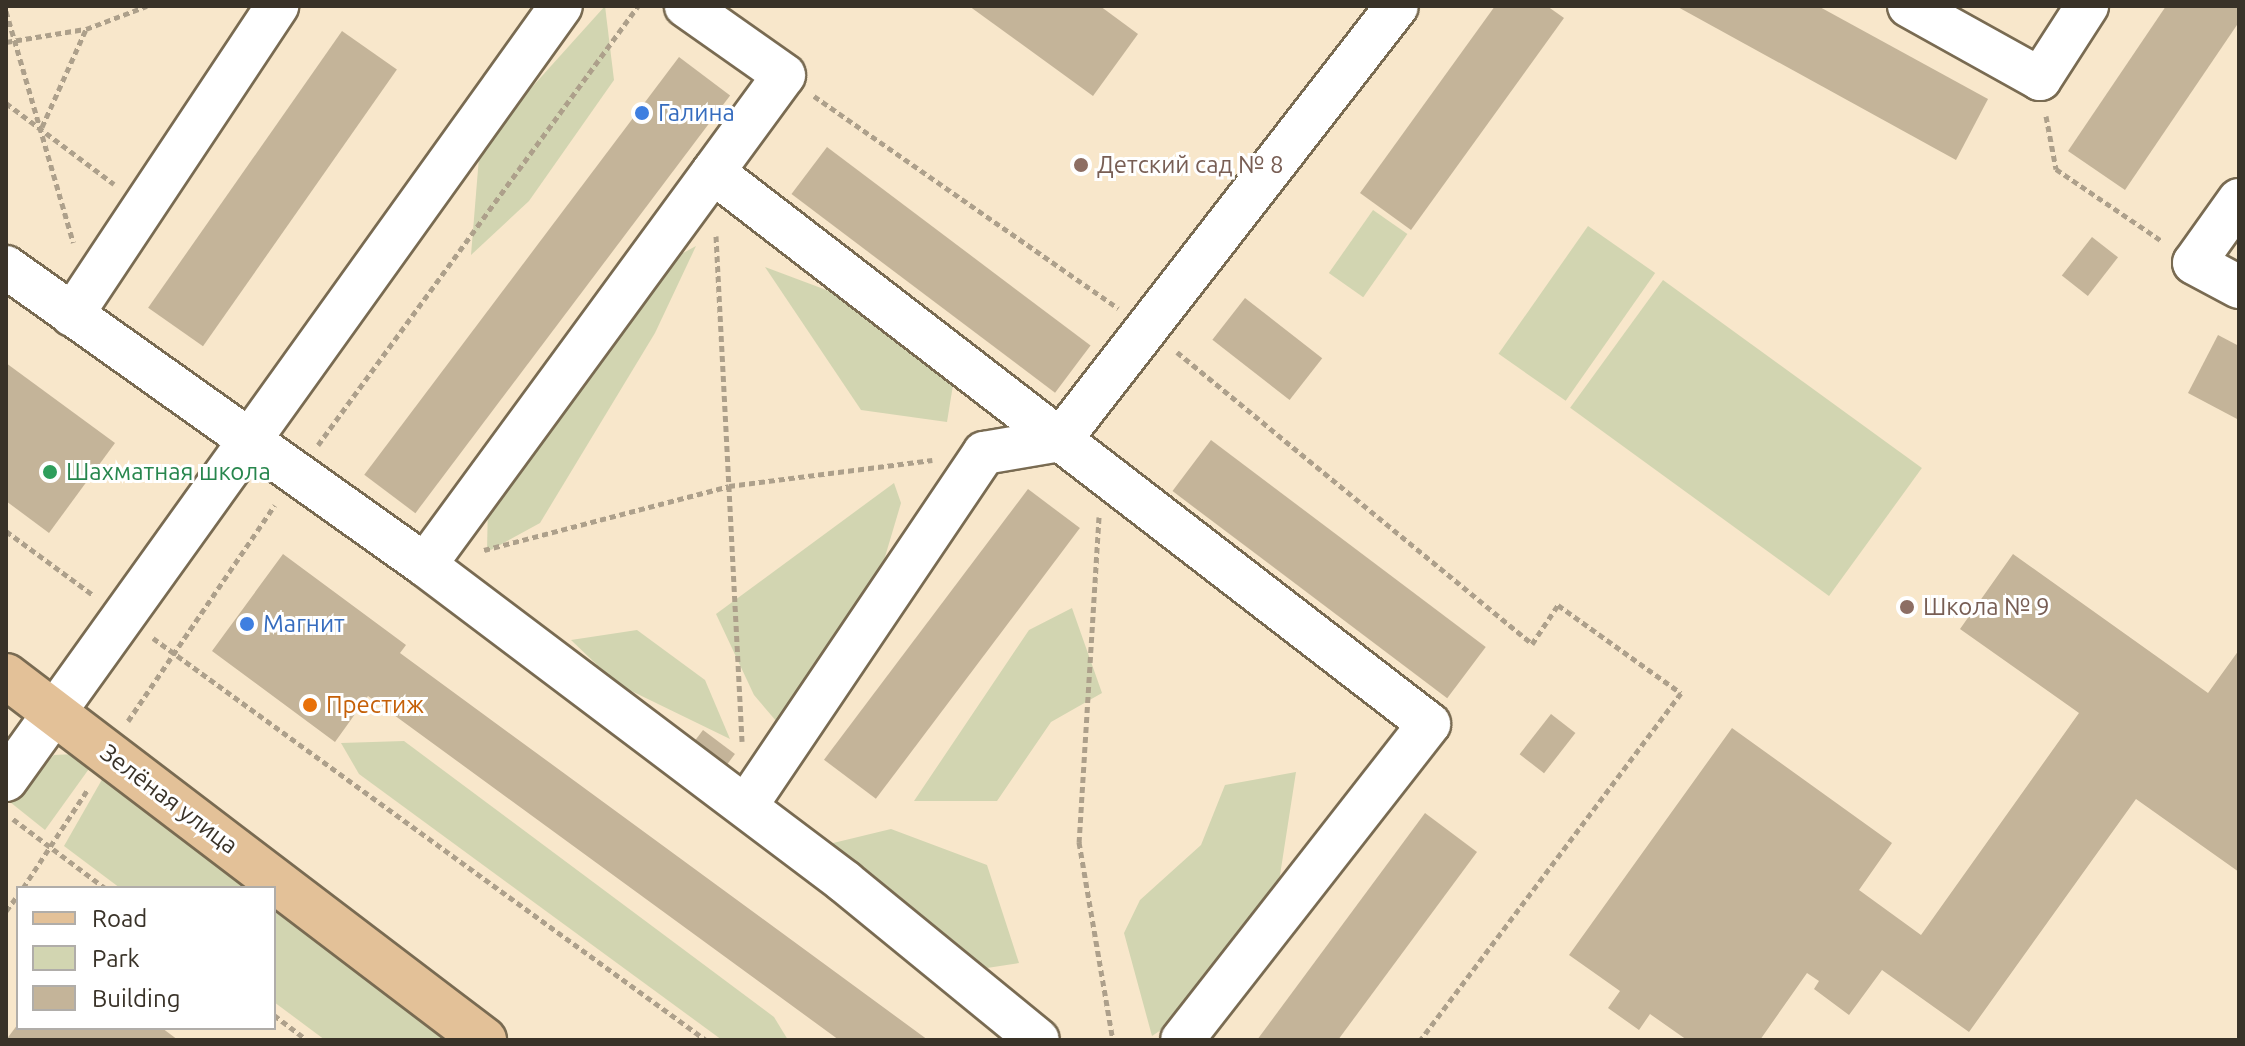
<!DOCTYPE html>
<html>
<head>
<meta charset="utf-8">
<style>
	body { margin:0 }
	#map { position:relative; width:2245px; height:1046px; overflow:hidden; background:#f8e7cb; font-family:Ubuntu,sans-serif }
	div>[style] { position:absolute }
	.green>* { inset:0; background:#d2d5b1; transform-origin:0 0 }
	.building>* { inset:0; background:#c4b499; transform-origin:0 0 }
	.path>* { height:5px; margin-top:-2.5px; transform-origin:0; background:repeating-linear-gradient(90deg,#ada08b 0 6px,transparent 0 10px) }
	.roads { filter:drop-shadow(2px 0 #796b52) drop-shadow(-2px 0 #796b52) drop-shadow(0 2px #796b52) drop-shadow(0 -2px #796b52) }
	.minor>* { height:42px; margin:-21px; padding:0 21px; transform-origin:21px; border-radius:21px; background:#fff }
	.major>* { height:44px; margin:-22px; padding:0 22px; transform-origin:22px; border-radius:22px; background:#e3c198 }
	.dots>* { width:22px; height:22px; translate:-50% -50%; box-sizing:border-box; border:4px solid #fff; border-radius:50% }
	span { translate:-50% -50%; white-space:nowrap; text-align:center; line-height:1.15; -webkit-text-stroke:6px #fff; paint-order:stroke }
	.shop-label { font-size:24px; color:#366cbe }
	.left { translate:0 -50%; text-align:left }
	.education-label { font-size:24px; color:#785e54 }
	.leisure-label { font-size:24px; color:#27864d }
	.food-label { font-size:24px; color:#c56008 }
	.street-label { font-size:24px; color:#393228 }
	.frame { position:absolute; inset:0; border:8px solid #393228; pointer-events:none }
	.legend { position:absolute; left:16px; top:886px; width:260px; height:144px; box-sizing:border-box; background:#fff; border:2px solid #b0ada9; margin:0; padding:10px 14px; list-style:none; font-size:24px; color:#393228 }
	.legend li { display:flex; align-items:center; gap:16px; height:40px }
	.legend b { width:40px; border:2px solid #b0ada9 }
</style>
</head>
<body>
<div id="map">
	<div class="green">
		<i style="clip-path:polygon(605px 6px,614px 80px,529px 201px,471px 255px,480px 145px)"></i>
		<i style="left:1373px;top:210px;width:42px;height:77px;rotate:35deg"></i>
		<i style="left:1588px;top:226px;width:82px;height:156px;rotate:35deg"></i>
		<i style="clip-path:polygon(696px 246px,655px 333px,540px 523px,487px 552px,489px 450px,600px 298px)"></i>
		<i style="clip-path:polygon(765px 267px,837px 294px,953px 385px,947px 422px,861px 410px)"></i>
		<i style="left:1663px;top:280px;width:320px;height:158px;rotate:36deg"></i>
		<i style="clip-path:polygon(894px 483px,901px 503px,882px 567px,777px 722px,754px 695px,716px 614px)"></i>
		<i style="clip-path:polygon(1072px 608px,1102px 693px,1051px 722px,997px 801px,914px 801px,1029px 630px)"></i>
		<i style="clip-path:polygon(637px 630px,705px 680px,730px 739px,617px 684px,571px 640px)"></i>
		<i style="clip-path:polygon(404px 741px,774px 1017px,788px 1040px,722px 1040px,359px 774px,341px 743px)"></i>
		<i style="clip-path:polygon(75px 754px,91px 766px,45px 830px,10px 802px,54px 755px)"></i>
		<i style="clip-path:polygon(1296px 772px,1267px 959px,1152px 1036px,1124px 933px,1140px 900px,1201px 845px,1225px 785px)"></i>
		<i style="clip-path:polygon(104px 776px,252px 888px,120px 888px,64px 846px)"></i>
		<i style="clip-path:polygon(891px 829px,987px 865px,1019px 963px,987px 968px,933px 931px,821px 883px,829px 844px)"></i>
		<i style="clip-path:polygon(274px 905px,452px 1040px,325px 1040px,274px 1002px)"></i>
	</div>
	<div class="building">
		<i style="clip-path:polygon(969px 6px,1100px 6px,1138px 34px,1093px 96px)"></i>
		<i style="clip-path:polygon(1495px 6px,1547px 6px,1564px 18px,1411px 230px,1360px 193px)"></i>
		<i style="clip-path:polygon(1676px 6px,1818px 6px,1988px 99px,1956px 160px)"></i>
		<i style="clip-path:polygon(2166px 6px,2239px 6px,2239px 22px,2125px 190px,2068px 151px)"></i>
		<i style="left:342px;top:31px;width:67px;height:338px;rotate:35deg"></i>
		<i style="left:679px;top:57px;width:64px;height:523px;rotate:37deg"></i>
		<i style="left:827px;top:147px;width:330px;height:59px;rotate:37deg"></i>
		<i style="left:2092px;top:237px;width:33px;height:49px;rotate:38deg"></i>
		<i style="left:1245px;top:298px;width:98px;height:53px;rotate:38deg"></i>
		<i style="clip-path:polygon(2218px 335px,2239px 346px,2239px 420px,2188px 393px)"></i>
		<i style="clip-path:polygon(6px 363px,115px 443px,49px 533px,6px 501px)"></i>
		<i style="left:1211px;top:440px;width:344px;height:64px;rotate:37deg"></i>
		<i style="left:1028px;top:489px;width:65px;height:339px;rotate:37deg"></i>
		<i style="clip-path:polygon(283px 554px,406px 645px,400px 653px,928px 1040px,839px 1040px,368px 696px,335px 742px,212px 651px)"></i>
		<i style="clip-path:polygon(2013px 554px,2208px 693px,2239px 650px,2239px 872px,2136px 799px,1969px 1032px,1882px 970px,1849px 1015px,1814px 989px,1819px 981px,1807px 973px,1760px 1040px,1687px 1040px,1650px 1014px,1639px 1030px,1608px 1008px,1620px 991px,1569px 955px,1732px 728px,1892px 843px,1859px 890px,1921px 935px,2079px 713px,1960px 629px)"></i>
		<i style="left:1551px;top:714px;width:31px;height:51px;rotate:38deg"></i>
		<i style="left:703px;top:730px;width:40px;height:26px;rotate:37deg"></i>
		<i style="clip-path:polygon(1425px 813px,1477px 852px,1338px 1040px,1257px 1040px)"></i>
		<i style="clip-path:polygon(18px 1024px,162px 1028px,178px 1040px,6px 1040px)"></i>
	</div>
	<div class="path">
		<i style="left:6px;top:11px;width:241px;rotate:73.8deg"></i>
		<i style="left:6px;top:42px;width:80px;rotate:-9.3deg"></i>
		<i style="left:814px;top:96px;width:371px;rotate:34.9deg"></i>
		<i style="left:6px;top:103px;width:135px;rotate:36.9deg"></i>
		<i style="left:2046px;top:116px;width:54px;rotate:79.3deg"></i>
		<i style="left:2056px;top:169px;width:128px;rotate:34.2deg"></i>
		<i style="left:42px;top:127px;width:107px;rotate:-65.8deg"></i>
		<i style="left:86px;top:29px;width:65px;rotate:-20.7deg"></i>
		<i style="left:716px;top:236px;width:506px;rotate:87.05deg"></i>
		<i style="left:1177px;top:352px;width:460px;rotate:39.4deg"></i>
		<i style="left:1532px;top:644px;width:47px;rotate:-56.3deg"></i>
		<i style="left:1558px;top:605px;width:151px;rotate:35.6deg"></i>
		<i style="left:1681px;top:693px;width:434px;rotate:126.9deg"></i>
		<i style="left:318px;top:445px;width:543px;rotate:-53.91deg"></i>
		<i style="left:1099px;top:517px;width:326px;rotate:93.5deg"></i>
		<i style="left:1079px;top:842px;width:201px;rotate:80.3deg"></i>
		<i style="left:6px;top:531px;width:108px;rotate:36.3deg"></i>
		<i style="left:484px;top:550px;width:253px;rotate:-14.6deg"></i>
		<i style="left:729px;top:486px;width:205px;rotate:-7.3deg"></i>
		<i style="left:153px;top:638px;width:684px;rotate:36.02deg"></i>
		<i style="left:128px;top:721px;width:261px;rotate:-55.8deg"></i>
		<i style="left:13px;top:819px;width:115px;rotate:36.9deg"></i>
		<i style="left:23px;top:888px;width:118px;rotate:-56.7deg"></i>
		<i style="left:6px;top:911px;width:20px;rotate:-53deg"></i>
		<i style="left:274px;top:1015px;width:41px;rotate:37.1deg"></i>
	</div>
	<div class="roads">
		<div class="minor">
			<i style="left:1909px;top:6px;width:150px;rotate:29.1deg"></i>
			<i style="left:2040px;top:79px;width:87px;rotate:-57.2deg"></i>
			<i style="left:713px;top:172px;width:904px;rotate:37.63deg"></i>
			<i style="left:1429px;top:724px;width:401px;rotate:128deg"></i>
			<i style="left:2239px;top:200px;width:77px;rotate:125.5deg"></i>
			<i style="left:2194px;top:263px;width:51px;rotate:28.1deg"></i>
			<i style="left:6px;top:267px;width:514px;rotate:35.42deg"></i>
			<i style="left:425px;top:565px;width:526px;rotate:37.04deg"></i>
			<i style="left:845px;top:882px;width:249px;rotate:39.3deg"></i>
			<i style="left:72px;top:315px;width:371px;rotate:-56.4deg"></i>
			<i style="left:425px;top:565px;width:607px;rotate:-53.77deg"></i>
			<i style="left:784px;top:75px;width:120px;rotate:-144.9deg"></i>
			<i style="left:6px;top:780px;width:952px;rotate:-54.36deg"></i>
			<i style="left:746px;top:806px;width:426px;rotate:-56deg"></i>
			<i style="left:984px;top:453px;width:77px;rotate:-9.7deg"></i>
			<i style="left:1060px;top:440px;width:549px;rotate:-52.17deg"></i>
		</div>
		<div class="major">
			<i style="left:6px;top:676px;width:601px;rotate:37.29deg"></i>
		</div>
	</div>
	<div class="dots">
		<i style="left:642px;top:113px;background:#3f7fe0"></i>
		<i style="left:1081px;top:165px;background:#8d6e63"></i>
		<i style="left:50px;top:472px;background:#2e9e5b"></i>
		<i style="left:1907px;top:607px;background:#8d6e63"></i>
		<i style="left:247px;top:624px;background:#3f7fe0"></i>
		<i style="left:310px;top:705px;background:#e8710a"></i>
	</div>
	<div class="shop-label">
		<span class="left" style="left:658px;top:113px">Галина</span>
		<span class="left" style="left:263px;top:624px">Магнит</span>
	</div>
	<div class="education-label">
		<span class="left" style="left:1097px;top:165px">Детский сад № 8</span>
		<span class="left" style="left:1923px;top:607px">Школа № 9</span>
	</div>
	<div class="leisure-label">
		<span class="left" style="left:66px;top:472px">Шахматная школа</span>
	</div>
	<div class="food-label">
		<span class="left" style="left:326px;top:705px">Престиж</span>
	</div>
	<div class="street-label">
		<span style="left:169px;top:799px;rotate:37deg">Зелёная улица</span>
	</div>
	<div class="frame"></div>
	<ul class="legend">
	<li><b style="height:10px;background:#e3c198"></b>Road</li>
	<li><b style="height:22px;background:#d2d5b1"></b>Park</li>
	<li><b style="height:22px;background:#c4b499"></b>Building</li>
	</ul>
</div>
</body>
</html>
